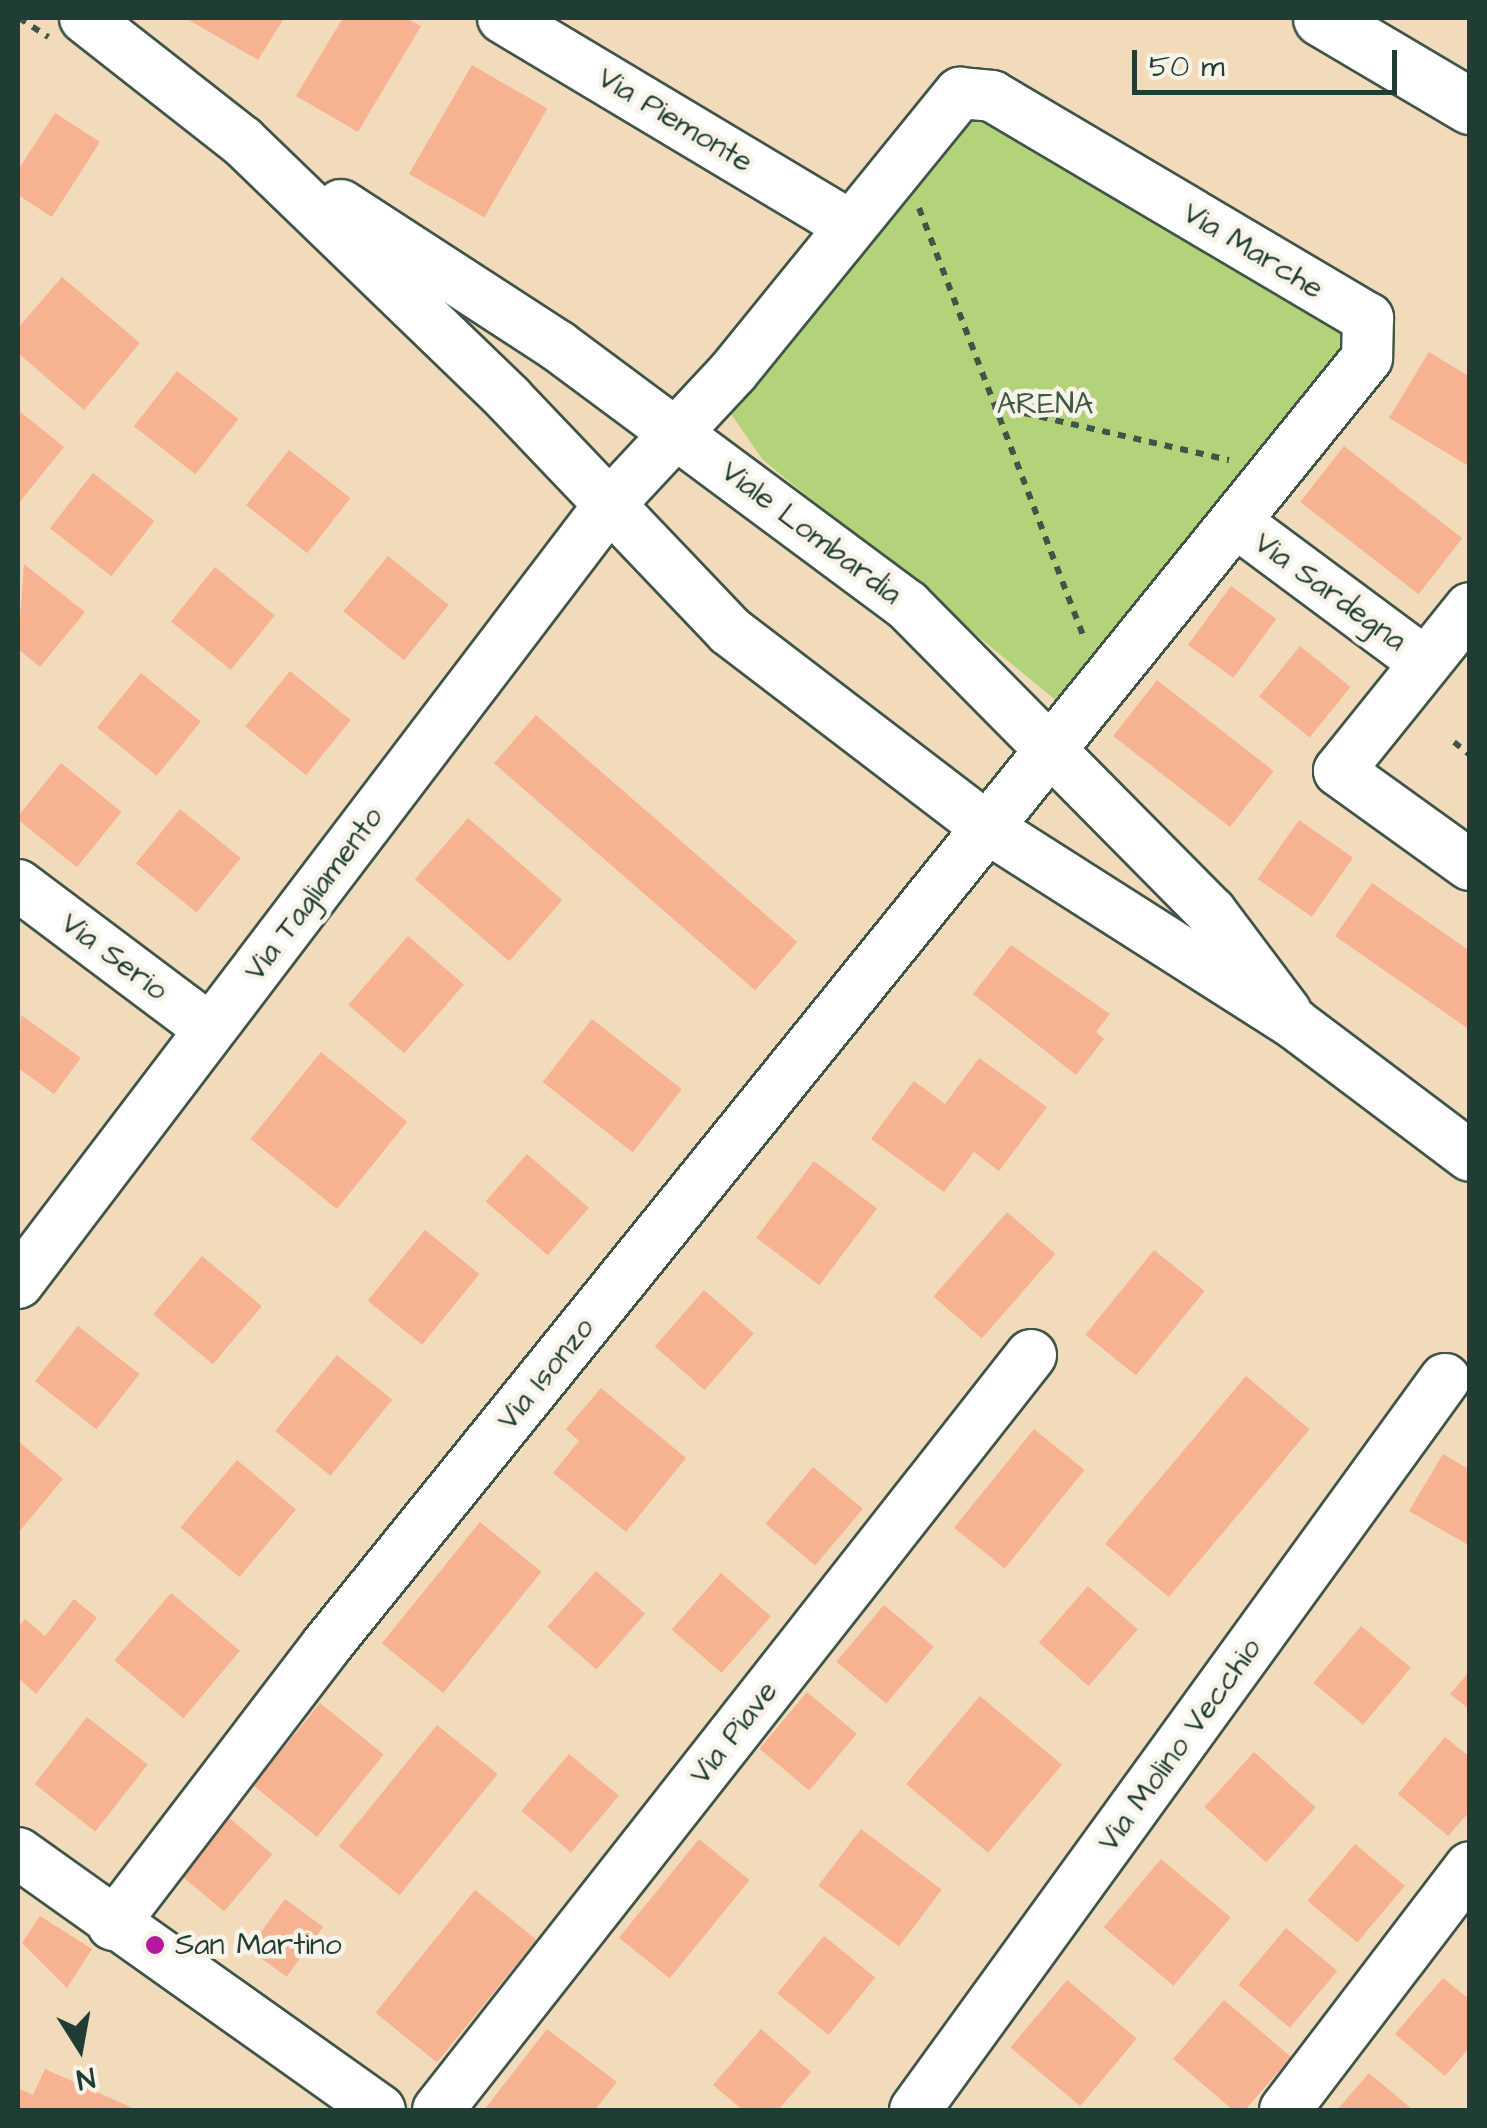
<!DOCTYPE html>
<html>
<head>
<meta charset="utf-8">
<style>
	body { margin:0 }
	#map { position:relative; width:1487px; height:2128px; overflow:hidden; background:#f2dbbb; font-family:"Architects Daughter",sans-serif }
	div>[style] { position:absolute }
	.green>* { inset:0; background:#b2d37a }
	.building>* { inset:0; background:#f6b291; transform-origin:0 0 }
	.path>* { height:6px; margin-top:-3px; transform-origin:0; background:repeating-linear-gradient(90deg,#3f5548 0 8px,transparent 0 16px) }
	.roads { filter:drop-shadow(2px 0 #3f5548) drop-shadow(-2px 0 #3f5548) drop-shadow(0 2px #3f5548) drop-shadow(0 -2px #3f5548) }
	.minor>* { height:50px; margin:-25px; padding:0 25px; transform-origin:25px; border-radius:25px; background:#fff }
	.major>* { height:55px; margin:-27.5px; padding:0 27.5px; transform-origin:27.5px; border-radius:27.5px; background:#fff }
	.dots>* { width:28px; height:28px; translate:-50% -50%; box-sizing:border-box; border:5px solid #f7f3e8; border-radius:50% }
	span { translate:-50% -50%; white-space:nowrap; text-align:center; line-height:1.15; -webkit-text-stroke:9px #f7f3e8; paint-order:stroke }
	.street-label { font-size:30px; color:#1f3d34 }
	.park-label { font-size:30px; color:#3c5b42 }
	.poi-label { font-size:30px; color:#1f3d34 }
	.left { translate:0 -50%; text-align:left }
	.frame { position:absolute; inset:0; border:20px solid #1f3d34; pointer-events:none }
	.north { position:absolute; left:30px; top:1998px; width:100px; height:100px; -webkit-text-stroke:8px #f7f3e8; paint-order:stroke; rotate:169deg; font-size:28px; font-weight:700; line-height:40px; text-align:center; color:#1f3d34 }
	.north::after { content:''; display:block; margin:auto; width:35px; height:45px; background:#1f3d34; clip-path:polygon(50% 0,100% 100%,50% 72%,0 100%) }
	.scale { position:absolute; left:1132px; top:50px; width:265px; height:45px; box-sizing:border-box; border:5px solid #1f3d34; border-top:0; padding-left:12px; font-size:30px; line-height:35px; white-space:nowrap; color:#1f3d34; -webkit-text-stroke:8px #f7f3e8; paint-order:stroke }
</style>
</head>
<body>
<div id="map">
	<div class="green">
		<i style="clip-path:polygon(971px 112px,1356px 336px,1058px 702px,763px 460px,731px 414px)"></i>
	</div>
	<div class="building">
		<i style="clip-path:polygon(185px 18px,284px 18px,258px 60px)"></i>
		<i style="clip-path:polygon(343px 18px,406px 18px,421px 26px,358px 132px,296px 96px)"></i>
		<i style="left:472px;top:65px;width:87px;height:126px;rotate:30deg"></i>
		<i style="clip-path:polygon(55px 113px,100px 142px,52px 217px,18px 195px,18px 170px)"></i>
		<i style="clip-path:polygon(62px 277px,140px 343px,84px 410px,18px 353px,18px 328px)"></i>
		<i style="clip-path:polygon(1429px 352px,1470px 377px,1470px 467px,1389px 418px)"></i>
		<i style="left:177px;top:371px;width:78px;height:70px;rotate:38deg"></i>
		<i style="clip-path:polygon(18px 410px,64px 447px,18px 504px)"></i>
		<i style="left:1344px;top:446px;width:150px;height:71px;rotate:38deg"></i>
		<i style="left:289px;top:450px;width:78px;height:70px;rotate:38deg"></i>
		<i style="left:93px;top:473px;width:78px;height:70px;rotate:38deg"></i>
		<i style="left:388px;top:556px;width:78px;height:71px;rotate:39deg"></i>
		<i style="clip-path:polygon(24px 564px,85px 612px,40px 667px,18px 649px)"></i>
		<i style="left:215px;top:567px;width:77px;height:70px;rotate:39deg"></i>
		<i style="left:1231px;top:586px;width:56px;height:73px;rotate:36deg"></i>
		<i style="left:1300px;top:646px;width:65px;height:65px;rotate:39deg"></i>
		<i style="left:290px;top:671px;width:78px;height:71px;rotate:39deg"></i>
		<i style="left:141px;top:673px;width:77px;height:70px;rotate:39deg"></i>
		<i style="left:1157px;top:680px;width:148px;height:71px;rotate:38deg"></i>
		<i style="left:536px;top:715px;width:346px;height:64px;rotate:41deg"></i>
		<i style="left:61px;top:763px;width:78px;height:71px;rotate:39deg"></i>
		<i style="left:180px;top:809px;width:78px;height:70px;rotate:39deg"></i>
		<i style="left:468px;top:818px;width:125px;height:81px;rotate:41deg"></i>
		<i style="left:1299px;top:820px;width:66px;height:72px;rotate:35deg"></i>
		<i style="clip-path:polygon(1372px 883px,1470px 951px,1470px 1030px,1335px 936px)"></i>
		<i style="left:408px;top:936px;width:74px;height:91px;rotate:41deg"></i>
		<i style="clip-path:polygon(1011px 945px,1110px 1014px,1096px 1032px,1104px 1039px,1076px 1075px,973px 994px)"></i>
		<i style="clip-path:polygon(21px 1015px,81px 1058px,54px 1094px,18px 1068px)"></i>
		<i style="left:592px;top:1019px;width:114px;height:80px;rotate:38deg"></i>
		<i style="left:321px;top:1052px;width:111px;height:112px;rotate:39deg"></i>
		<i style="clip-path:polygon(979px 1058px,1047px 1107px,999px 1171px,974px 1152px,944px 1192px,871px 1139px,914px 1081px,945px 1104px)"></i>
		<i style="left:527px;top:1154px;width:82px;height:63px;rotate:41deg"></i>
		<i style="left:814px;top:1161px;width:79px;height:96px;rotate:37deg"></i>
		<i style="left:1007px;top:1212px;width:64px;height:112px;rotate:41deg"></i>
		<i style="left:425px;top:1230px;width:70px;height:91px;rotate:39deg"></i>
		<i style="left:1154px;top:1250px;width:65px;height:109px;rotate:39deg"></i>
		<i style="left:202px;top:1256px;width:78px;height:76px;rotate:40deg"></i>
		<i style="left:704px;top:1290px;width:66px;height:75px;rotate:41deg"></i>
		<i style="left:78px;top:1326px;width:78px;height:70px;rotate:38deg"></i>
		<i style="left:337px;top:1355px;width:71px;height:98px;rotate:39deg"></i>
		<i style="left:1246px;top:1376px;width:83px;height:219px;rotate:40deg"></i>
		<i style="clip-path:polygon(601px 1388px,686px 1458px,626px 1532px,553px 1473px,579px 1441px,566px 1429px)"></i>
		<i style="left:1034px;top:1429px;width:65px;height:127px;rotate:39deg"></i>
		<i style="clip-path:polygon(18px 1441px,63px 1479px,18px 1533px)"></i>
		<i style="clip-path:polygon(1443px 1454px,1470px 1470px,1470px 1546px,1409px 1511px)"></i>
		<i style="left:237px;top:1460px;width:77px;height:88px;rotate:40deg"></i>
		<i style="left:813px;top:1467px;width:65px;height:74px;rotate:40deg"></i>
		<i style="left:480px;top:1522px;width:79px;height:156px;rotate:39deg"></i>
		<i style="left:596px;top:1571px;width:65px;height:74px;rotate:41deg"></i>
		<i style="left:721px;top:1573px;width:66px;height:75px;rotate:41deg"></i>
		<i style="left:1088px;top:1586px;width:66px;height:75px;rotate:41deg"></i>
		<i style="left:171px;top:1593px;width:90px;height:88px;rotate:40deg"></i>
		<i style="clip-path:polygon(74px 1599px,97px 1618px,36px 1694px,18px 1678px,18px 1628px,25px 1619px,45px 1636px)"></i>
		<i style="left:884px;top:1605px;width:65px;height:74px;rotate:40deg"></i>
		<i style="left:1361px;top:1626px;width:65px;height:74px;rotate:40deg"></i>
		<i style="clip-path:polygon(1470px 1671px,1470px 1710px,1450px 1694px)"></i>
		<i style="left:807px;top:1692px;width:65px;height:74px;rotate:40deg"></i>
		<i style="left:980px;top:1696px;width:107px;height:115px;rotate:40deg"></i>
		<i style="left:320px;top:1703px;width:82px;height:106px;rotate:39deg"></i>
		<i style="left:87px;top:1717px;width:77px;height:85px;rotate:38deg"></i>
		<i style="left:437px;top:1725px;width:78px;height:156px;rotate:39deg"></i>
		<i style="clip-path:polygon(1445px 1737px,1470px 1757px,1470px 1811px,1448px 1836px,1398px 1794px)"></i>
		<i style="left:1254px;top:1752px;width:83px;height:74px;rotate:42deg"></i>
		<i style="left:569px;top:1754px;width:65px;height:74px;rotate:40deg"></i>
		<i style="left:221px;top:1811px;width:67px;height:75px;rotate:40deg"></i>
		<i style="left:861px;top:1829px;width:101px;height:71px;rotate:37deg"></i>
		<i style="left:699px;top:1839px;width:65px;height:127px;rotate:39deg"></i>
		<i style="left:1355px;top:1844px;width:65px;height:74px;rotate:40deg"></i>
		<i style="left:1161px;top:1859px;width:91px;height:89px;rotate:40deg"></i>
		<i style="left:475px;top:1890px;width:79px;height:158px;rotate:39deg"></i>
		<i style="left:285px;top:1899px;width:47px;height:62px;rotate:36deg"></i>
		<i style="clip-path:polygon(40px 1916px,92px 1949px,67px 1988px,22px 1943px)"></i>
		<i style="left:1286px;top:1928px;width:67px;height:74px;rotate:40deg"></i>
		<i style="left:824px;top:1936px;width:66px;height:74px;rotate:39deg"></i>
		<i style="clip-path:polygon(1443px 1978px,1470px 2000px,1470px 2047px,1445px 2076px,1395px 2034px)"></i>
		<i style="left:1067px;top:1980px;width:91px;height:88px;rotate:40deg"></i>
		<i style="clip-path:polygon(1224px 2000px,1291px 2057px,1245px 2110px,1233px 2110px,1173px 2059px)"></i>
		<i style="clip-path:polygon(547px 2029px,617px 2082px,595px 2110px,484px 2110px)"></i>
		<i style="clip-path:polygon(761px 2029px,811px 2072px,778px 2110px,743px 2110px,713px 2085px)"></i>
		<i style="clip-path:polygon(45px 2069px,137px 2110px,18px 2110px,18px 2088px,33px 2095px)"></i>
		<i style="clip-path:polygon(1369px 2073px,1413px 2110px,1337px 2110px)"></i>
	</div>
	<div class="path">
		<i style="left:19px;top:18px;width:35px;rotate:33deg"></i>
		<i style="left:919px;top:208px;width:463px;rotate:69deg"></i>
		<i style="left:993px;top:406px;width:242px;rotate:12.9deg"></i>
		<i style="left:1454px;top:742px;width:21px;rotate:39deg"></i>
	</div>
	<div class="roads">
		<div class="minor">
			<i style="left:85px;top:18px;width:199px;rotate:38.1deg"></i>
			<i style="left:242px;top:141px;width:371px;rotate:44deg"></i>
			<i style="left:509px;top:399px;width:320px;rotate:46.4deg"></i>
			<i style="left:730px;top:631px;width:322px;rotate:37.4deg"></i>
			<i style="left:986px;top:827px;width:366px;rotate:32.5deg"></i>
			<i style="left:1295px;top:1024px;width:219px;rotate:37deg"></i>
			<i style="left:503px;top:18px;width:400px;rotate:30.9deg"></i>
			<i style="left:341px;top:205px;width:259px;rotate:33deg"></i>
			<i style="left:558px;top:346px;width:435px;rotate:36.6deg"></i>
			<i style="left:907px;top:605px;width:432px;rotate:45.3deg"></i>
			<i style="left:1211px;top:912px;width:125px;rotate:53.1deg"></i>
			<i style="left:1237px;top:523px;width:233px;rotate:36.6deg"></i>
			<i style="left:1470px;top:608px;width:209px;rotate:128.8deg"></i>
			<i style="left:1339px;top:771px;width:161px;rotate:35.7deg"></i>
			<i style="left:18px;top:885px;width:240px;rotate:36.9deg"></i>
			<i style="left:18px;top:1283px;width:978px;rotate:-52.77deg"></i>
			<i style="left:610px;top:504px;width:180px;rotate:-47deg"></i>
			<i style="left:733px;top:372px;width:360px;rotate:-50.9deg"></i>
			<i style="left:960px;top:93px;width:32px;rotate:5deg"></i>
			<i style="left:992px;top:96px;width:437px;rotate:30.6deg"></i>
			<i style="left:1368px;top:318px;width:40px;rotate:91.4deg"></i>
			<i style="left:1367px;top:358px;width:1656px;rotate:128.95deg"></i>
			<i style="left:326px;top:1646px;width:351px;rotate:127.4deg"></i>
			<i style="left:18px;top:1853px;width:444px;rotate:35.4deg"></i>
			<i style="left:438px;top:2110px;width:960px;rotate:-51.85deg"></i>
			<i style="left:915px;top:2110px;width:903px;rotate:-54.06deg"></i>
			<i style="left:1285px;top:2110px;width:305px;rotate:-52.7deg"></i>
		</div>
		<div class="major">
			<i style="left:1321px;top:18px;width:173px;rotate:30.6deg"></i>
		</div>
	</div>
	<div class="dots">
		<i style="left:155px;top:1945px;background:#b5179e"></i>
	</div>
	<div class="street-label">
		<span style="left:675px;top:120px;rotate:31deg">Via Piemonte</span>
		<span style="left:1253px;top:251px;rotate:31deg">Via Marche</span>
		<span style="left:811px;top:533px;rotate:37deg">Viale Lombardia</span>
		<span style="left:1330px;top:592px;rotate:36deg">Via Sardegna</span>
		<span style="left:314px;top:894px;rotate:-53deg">Via Tagliamento</span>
		<span style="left:114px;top:957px;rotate:37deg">Via Serio</span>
		<span style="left:546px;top:1374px;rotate:-51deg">Via Isonzo</span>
		<span style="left:734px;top:1733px;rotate:-52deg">Via Piave</span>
		<span style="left:1180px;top:1745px;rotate:-54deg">Via Molino Vecchio</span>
	</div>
	<div class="park-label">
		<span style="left:1045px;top:404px">ARENA</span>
	</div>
	<div class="poi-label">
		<span class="left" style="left:175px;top:1945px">San Martino</span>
	</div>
	<div class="frame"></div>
	<div class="north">N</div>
	<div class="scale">50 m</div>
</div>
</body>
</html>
